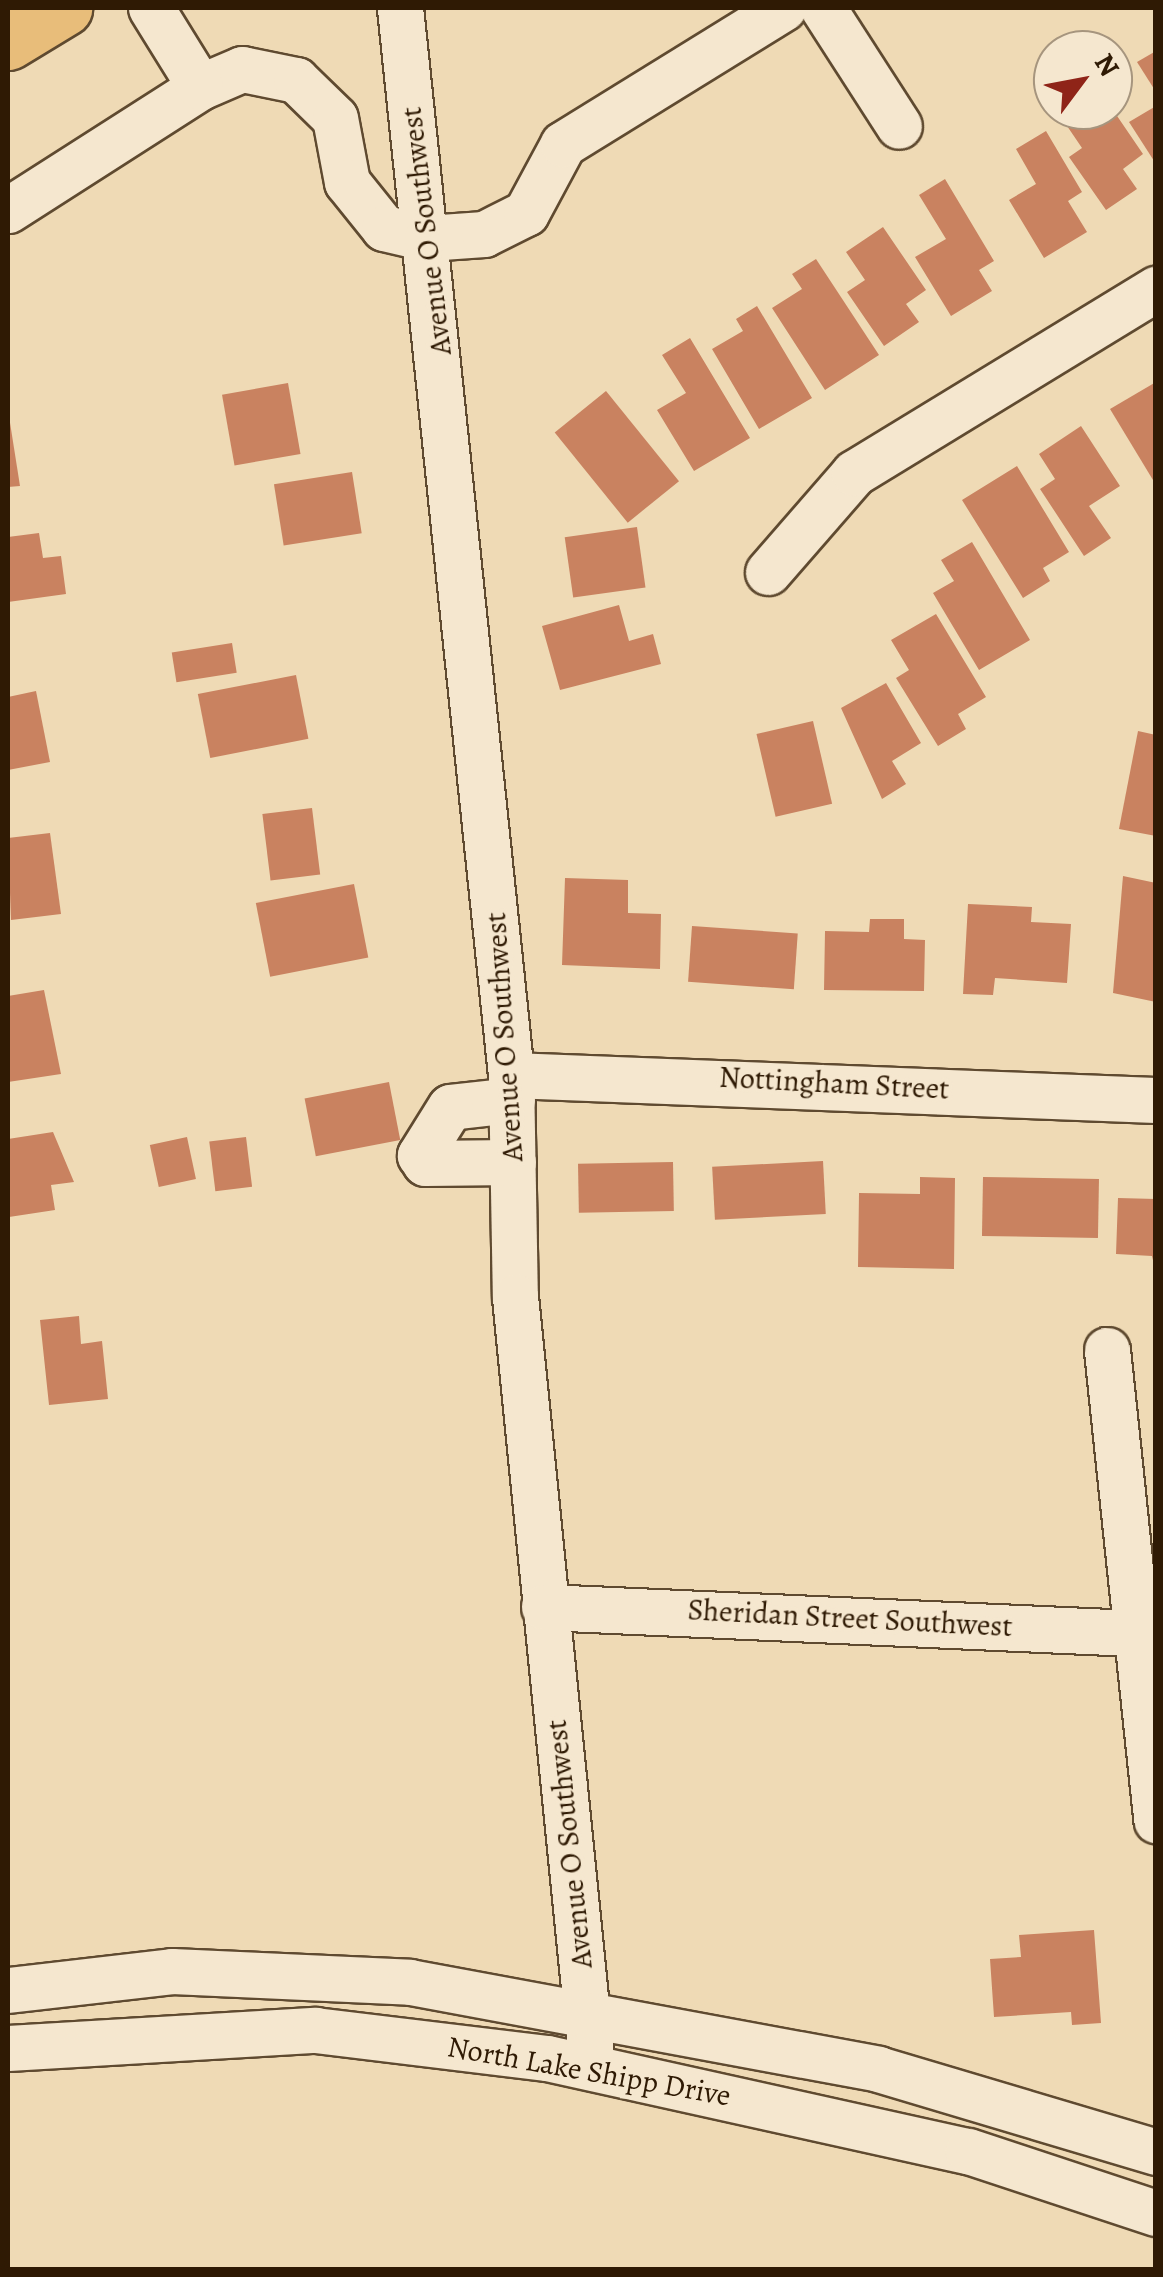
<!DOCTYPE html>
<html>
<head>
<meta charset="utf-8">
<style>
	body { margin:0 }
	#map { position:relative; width:1163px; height:2277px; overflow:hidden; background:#efdab5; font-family:Alegreya,serif }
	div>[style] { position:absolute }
	.building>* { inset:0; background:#c98260; transform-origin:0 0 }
	.roads { filter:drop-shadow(2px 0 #5f4a30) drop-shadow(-2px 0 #5f4a30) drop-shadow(0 2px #5f4a30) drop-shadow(0 -2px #5f4a30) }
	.minor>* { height:45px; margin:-22.5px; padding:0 22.5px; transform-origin:22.5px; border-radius:22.5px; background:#f5e7cf }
	.major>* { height:55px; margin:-27.5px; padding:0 27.5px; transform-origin:27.5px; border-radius:27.5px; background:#e8bd7a }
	span { translate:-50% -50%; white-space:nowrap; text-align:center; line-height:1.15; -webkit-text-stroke:8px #f5e7cf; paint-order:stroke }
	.street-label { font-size:30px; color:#2f1a04 }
	.frame { position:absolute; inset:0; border:10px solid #2f1a04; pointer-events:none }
	.north { position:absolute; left:1033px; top:30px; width:100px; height:100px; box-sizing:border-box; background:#f5e7cf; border:2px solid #a6957e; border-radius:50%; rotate:58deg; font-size:28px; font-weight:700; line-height:40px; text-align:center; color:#2f1a04 }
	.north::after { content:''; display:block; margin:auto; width:35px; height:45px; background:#8f2418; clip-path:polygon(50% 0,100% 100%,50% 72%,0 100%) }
</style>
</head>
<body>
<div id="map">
	<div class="building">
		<i style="clip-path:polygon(1156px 51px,1156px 92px,1137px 62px)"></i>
		<i style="clip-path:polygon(1156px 106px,1156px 164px,1129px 122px)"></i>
		<i style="clip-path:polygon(1078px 110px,1113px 110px,1143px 154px,1123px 169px,1137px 189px,1106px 210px,1069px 157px,1082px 148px,1063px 120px)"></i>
		<i style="clip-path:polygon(1046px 131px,1082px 192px,1068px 201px,1087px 232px,1044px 258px,1009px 200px,1036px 184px,1016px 149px)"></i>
		<i style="clip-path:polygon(945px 179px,994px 261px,979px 270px,992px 291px,951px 316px,915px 257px,946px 239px,919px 195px)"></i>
		<i style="clip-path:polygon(883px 227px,926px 290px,906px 304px,919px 322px,884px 346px,847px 292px,865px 280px,846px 252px)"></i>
		<i style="clip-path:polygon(816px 259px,879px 355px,825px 390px,772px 308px,802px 289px,792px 274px)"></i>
		<i style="clip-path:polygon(757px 306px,812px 398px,759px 429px,712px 349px,743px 331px,736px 319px)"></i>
		<i style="clip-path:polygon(690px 338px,750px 438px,694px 471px,657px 410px,686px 393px,662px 355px)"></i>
		<i style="clip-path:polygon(1156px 382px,1156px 485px,1110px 409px)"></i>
		<i style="left:288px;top:383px;width:72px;height:67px;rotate:80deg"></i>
		<i style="left:606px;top:391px;width:116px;height:66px;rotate:51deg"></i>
		<i style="clip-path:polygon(8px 410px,20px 486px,8px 487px)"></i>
		<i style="clip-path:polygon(1081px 426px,1120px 486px,1089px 506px,1111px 538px,1084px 556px,1040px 489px,1055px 479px,1039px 454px)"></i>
		<i style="clip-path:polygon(1017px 466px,1069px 552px,1043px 568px,1050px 581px,1023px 598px,962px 500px)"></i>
		<i style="left:352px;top:472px;width:62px;height:79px;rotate:81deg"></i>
		<i style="left:637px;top:527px;width:61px;height:73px;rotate:82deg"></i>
		<i style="clip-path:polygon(39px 533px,43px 558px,61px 556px,66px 594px,8px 602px,8px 537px)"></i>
		<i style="clip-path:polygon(972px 542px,1030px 640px,979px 670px,933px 593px,954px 581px,941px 560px)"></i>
		<i style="clip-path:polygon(619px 605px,629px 641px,653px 634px,661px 664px,560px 690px,542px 626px)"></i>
		<i style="clip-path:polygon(936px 614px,986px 697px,958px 714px,966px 729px,938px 746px,896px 678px,909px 670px,891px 640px)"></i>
		<i style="left:232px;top:643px;width:30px;height:61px;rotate:81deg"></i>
		<i style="left:296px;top:675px;width:65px;height:100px;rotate:79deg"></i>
		<i style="clip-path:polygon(886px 683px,921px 743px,892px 761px,906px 784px,882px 799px,841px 708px)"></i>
		<i style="clip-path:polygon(36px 691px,50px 762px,8px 770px,8px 697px)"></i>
		<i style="left:813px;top:721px;width:85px;height:58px;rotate:77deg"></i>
		<i style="clip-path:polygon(1138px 731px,1156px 735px,1156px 836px,1119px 829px)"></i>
		<i style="left:312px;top:808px;width:67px;height:50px;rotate:83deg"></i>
		<i style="clip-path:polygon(50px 833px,61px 914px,11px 920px,8px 838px)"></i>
		<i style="clip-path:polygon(1123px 876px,1156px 883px,1156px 1002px,1113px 993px)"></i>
		<i style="clip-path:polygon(565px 878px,628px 880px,628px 913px,661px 914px,660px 969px,562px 965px)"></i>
		<i style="left:354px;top:884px;width:75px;height:100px;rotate:79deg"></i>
		<i style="clip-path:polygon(968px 904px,1032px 907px,1031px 922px,1071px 924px,1067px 983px,995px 978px,993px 995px,963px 994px)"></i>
		<i style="clip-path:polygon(870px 919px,904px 919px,904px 939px,925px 940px,924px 991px,824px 990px,825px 931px,869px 932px)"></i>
		<i style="left:692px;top:926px;width:106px;height:56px;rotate:4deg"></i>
		<i style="clip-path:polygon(44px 990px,61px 1074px,8px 1082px,8px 996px)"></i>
		<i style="left:389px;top:1082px;width:59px;height:86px;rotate:79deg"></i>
		<i style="clip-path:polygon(53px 1132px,74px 1182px,51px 1185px,55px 1210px,9px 1217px,8px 1139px)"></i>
		<i style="left:187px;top:1137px;width:43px;height:38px;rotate:78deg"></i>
		<i style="left:246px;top:1137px;width:50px;height:37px;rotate:83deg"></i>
		<i style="left:823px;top:1161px;width:53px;height:111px;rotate:87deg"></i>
		<i style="left:673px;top:1162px;width:49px;height:95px;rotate:89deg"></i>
		<i style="clip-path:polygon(920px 1177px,955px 1178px,954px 1269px,858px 1267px,859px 1193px,920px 1194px)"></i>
		<i style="left:983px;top:1177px;width:116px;height:59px;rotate:1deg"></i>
		<i style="clip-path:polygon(1118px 1198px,1156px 1199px,1156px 1273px,1152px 1256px,1116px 1254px)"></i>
		<i style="clip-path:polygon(79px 1316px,81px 1344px,102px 1341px,108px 1399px,49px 1405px,40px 1320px)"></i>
		<i style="clip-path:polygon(1094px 1930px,1101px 2023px,1072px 2025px,1071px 2012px,994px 2017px,990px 1959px,1021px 1957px,1019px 1935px)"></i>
	</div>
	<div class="roads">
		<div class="minor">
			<i style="left:400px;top:8px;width:1073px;rotate:84.06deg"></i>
			<i style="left:511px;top:1075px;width:222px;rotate:89deg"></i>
			<i style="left:515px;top:1297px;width:774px;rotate:84.29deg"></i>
			<i style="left:823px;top:8px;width:140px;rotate:57.2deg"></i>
			<i style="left:200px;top:87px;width:46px;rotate:-23.2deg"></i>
			<i style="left:242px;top:69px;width:55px;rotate:11.5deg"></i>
			<i style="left:296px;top:80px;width:54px;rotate:44.3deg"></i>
			<i style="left:335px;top:118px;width:65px;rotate:79.4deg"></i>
			<i style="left:347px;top:182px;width:59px;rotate:51.2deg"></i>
			<i style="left:384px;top:228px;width:44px;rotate:13.1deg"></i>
			<i style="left:427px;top:238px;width:57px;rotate:-4deg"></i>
			<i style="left:484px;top:234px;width:47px;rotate:-26.6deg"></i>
			<i style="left:526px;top:213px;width:78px;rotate:-61.8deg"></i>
			<i style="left:563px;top:144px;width:259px;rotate:-31.7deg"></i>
			<i style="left:8px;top:210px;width:228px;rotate:-32.6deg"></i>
			<i style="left:200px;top:87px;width:93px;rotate:-121.8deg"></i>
			<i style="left:768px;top:572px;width:131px;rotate:-49deg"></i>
			<i style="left:854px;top:473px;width:354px;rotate:-31.4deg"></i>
			<i style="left:511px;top:1075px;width:645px;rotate:2.22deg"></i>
			<i style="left:512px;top:1100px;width:62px;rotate:173.6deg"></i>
			<i style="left:450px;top:1107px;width:57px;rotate:122deg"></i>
			<i style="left:420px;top:1155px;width:9px;rotate:58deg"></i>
			<i style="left:425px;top:1163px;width:88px;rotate:-0.7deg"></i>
			<i style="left:1107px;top:1350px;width:473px;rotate:84deg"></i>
			<i style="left:544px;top:1607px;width:613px;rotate:2.53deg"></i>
			<i style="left:8px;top:1990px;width:165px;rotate:-6.6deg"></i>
			<i style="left:172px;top:1971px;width:238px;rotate:2.6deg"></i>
			<i style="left:410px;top:1982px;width:476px;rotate:10.5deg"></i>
			<i style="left:878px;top:2069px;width:290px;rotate:16.6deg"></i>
			<i style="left:8px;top:2048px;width:308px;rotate:-3.4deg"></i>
			<i style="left:315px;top:2030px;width:234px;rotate:6.9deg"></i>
			<i style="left:547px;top:2058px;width:431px;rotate:12.5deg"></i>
			<i style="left:968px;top:2151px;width:198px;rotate:18.3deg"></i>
		</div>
		<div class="major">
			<i style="left:8px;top:42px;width:66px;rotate:-31.3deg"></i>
		</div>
	</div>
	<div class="street-label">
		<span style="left:426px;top:231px;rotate:-97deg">Avenue O Southwest</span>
		<span style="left:504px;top:1037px;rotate:-94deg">Avenue O Southwest</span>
		<span style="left:834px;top:1083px;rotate:3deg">Nottingham Street</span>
		<span style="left:850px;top:1618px;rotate:3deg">Sheridan Street Southwest</span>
		<span style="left:569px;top:1844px;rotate:-96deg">Avenue O Southwest</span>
		<span style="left:589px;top:2071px;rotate:10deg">North Lake Shipp Drive</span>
	</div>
	<div class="frame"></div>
	<div class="north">N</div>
</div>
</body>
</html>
